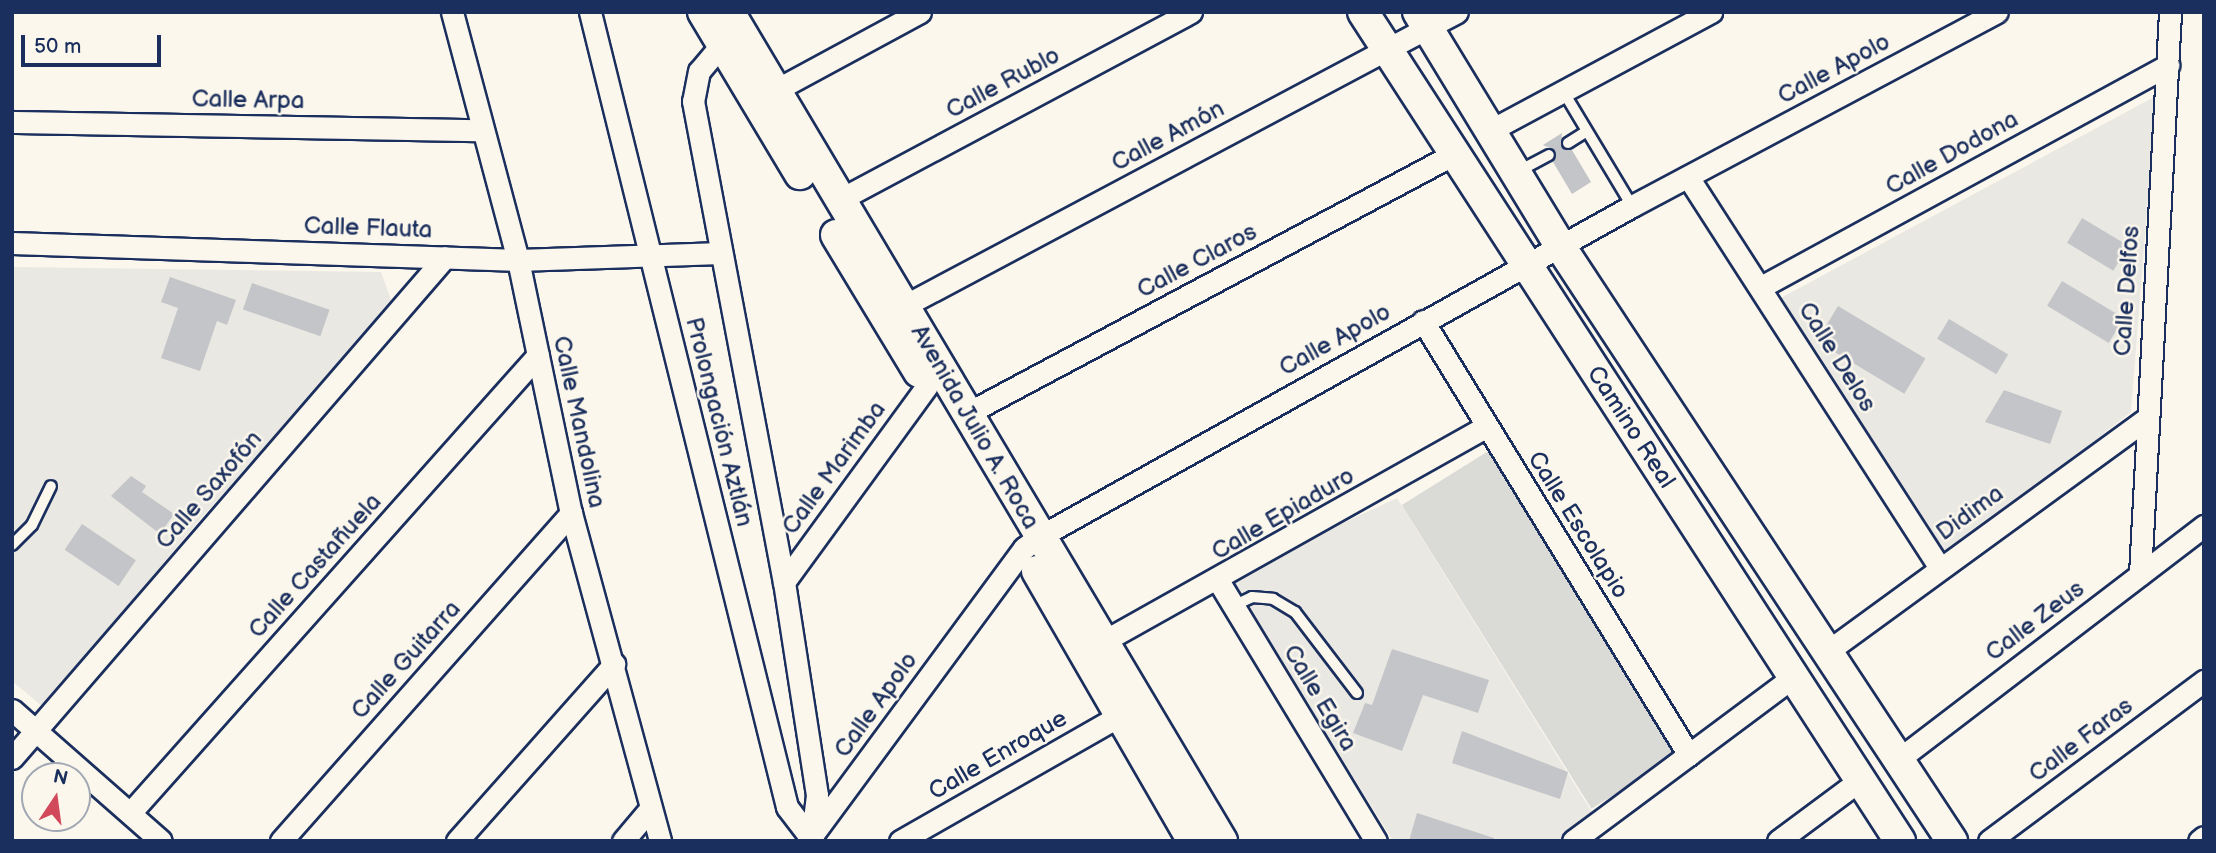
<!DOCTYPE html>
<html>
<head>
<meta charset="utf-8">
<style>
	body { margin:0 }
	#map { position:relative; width:2216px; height:853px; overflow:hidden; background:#fbf7ec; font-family:"Balsamiq Sans",sans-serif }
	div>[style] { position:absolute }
	.built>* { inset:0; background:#eae8e2 }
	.green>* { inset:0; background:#dadad7; transform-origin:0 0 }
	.building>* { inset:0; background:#c3c5c9; transform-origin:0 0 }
	.roads { filter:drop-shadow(2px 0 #1b2f5e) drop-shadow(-2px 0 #1b2f5e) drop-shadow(0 2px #1b2f5e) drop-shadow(0 -2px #1b2f5e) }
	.lane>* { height:10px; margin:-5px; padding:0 5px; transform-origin:5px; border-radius:5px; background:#fbf7ec }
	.street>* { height:21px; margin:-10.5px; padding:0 10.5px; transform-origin:10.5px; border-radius:10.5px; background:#fbf7ec }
	.secondary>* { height:30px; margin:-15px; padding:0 15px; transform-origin:15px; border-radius:15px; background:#fbf7ec }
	span { translate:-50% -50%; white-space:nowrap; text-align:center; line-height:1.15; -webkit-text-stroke:5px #fbf7ec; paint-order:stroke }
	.street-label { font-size:24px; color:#1b2f5e }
	.frame { position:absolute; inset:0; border:14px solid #1b2f5e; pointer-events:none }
	.north { position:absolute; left:21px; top:762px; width:70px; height:70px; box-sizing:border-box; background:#fbf7ec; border:2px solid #a1a7b3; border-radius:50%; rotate:13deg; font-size:19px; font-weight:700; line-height:28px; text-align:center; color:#1b2f5e }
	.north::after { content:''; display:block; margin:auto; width:24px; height:32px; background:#d1495b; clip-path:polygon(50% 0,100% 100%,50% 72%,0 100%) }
	.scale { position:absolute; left:21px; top:35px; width:140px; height:32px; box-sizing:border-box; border:4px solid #1b2f5e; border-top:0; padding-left:9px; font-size:21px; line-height:24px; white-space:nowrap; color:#1b2f5e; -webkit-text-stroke:5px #fbf7ec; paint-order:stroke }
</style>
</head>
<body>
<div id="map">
	<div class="built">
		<i style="clip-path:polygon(2156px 96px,2131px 412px,1943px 560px,1777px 300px)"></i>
		<i style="clip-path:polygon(12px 267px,381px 272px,394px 308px,202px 517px,43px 707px,12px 681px)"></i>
		<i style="clip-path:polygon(1397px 498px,1595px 817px,1562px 841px,1393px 841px,1229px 576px)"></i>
	</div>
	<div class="green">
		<i style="left:1490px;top:450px;width:358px;height:104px;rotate:58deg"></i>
	</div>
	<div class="building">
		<i style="clip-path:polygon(1562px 133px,1561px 147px,1572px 150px,1591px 182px,1572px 194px,1553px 162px,1556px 151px,1543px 145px)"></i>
		<i style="left:2082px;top:218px;width:54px;height:29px;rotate:31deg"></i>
		<i style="clip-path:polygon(170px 277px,236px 300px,227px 325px,217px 321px,200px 371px,161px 358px,178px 308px,161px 302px)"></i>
		<i style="left:2062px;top:281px;width:72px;height:29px;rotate:31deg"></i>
		<i style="left:252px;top:283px;width:82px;height:28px;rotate:19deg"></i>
		<i style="left:1838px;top:306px;width:102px;height:41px;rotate:31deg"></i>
		<i style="left:1949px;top:319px;width:69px;height:23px;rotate:31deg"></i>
		<i style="clip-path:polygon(2004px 390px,2062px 411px,2050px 444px,1985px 422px)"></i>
		<i style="clip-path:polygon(131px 476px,146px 486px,142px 492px,174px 514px,160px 534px,111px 496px)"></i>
		<i style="left:82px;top:524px;width:65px;height:31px;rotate:34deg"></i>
		<i style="clip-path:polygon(1392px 649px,1489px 680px,1478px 713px,1423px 695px,1402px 751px,1353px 733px,1365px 703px,1372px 705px)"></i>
		<i style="clip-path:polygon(1462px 731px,1568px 772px,1560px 799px,1452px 763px)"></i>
		<i style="clip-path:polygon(1417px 813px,1494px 838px,1493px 841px,1409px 841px)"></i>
	</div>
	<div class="roads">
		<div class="lane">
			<i style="left:1563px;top:91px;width:134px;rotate:59deg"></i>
			<i style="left:1568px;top:143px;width:22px;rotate:-32deg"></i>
			<i style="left:1517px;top:172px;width:36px;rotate:-28deg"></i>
			<i style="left:12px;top:545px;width:28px;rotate:-45deg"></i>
			<i style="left:32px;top:525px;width:43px;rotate:-64deg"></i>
			<i style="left:1233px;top:606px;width:21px;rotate:-25deg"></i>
			<i style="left:1252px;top:597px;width:21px;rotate:5deg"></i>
			<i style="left:1273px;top:599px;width:26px;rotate:31deg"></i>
			<i style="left:1295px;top:612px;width:102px;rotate:52.6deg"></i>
		</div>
		<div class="street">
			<i style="left:452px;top:12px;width:257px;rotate:75.1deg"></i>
			<i style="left:518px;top:260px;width:258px;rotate:78.2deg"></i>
			<i style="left:571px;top:513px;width:340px;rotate:74.8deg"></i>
			<i style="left:590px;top:12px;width:819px;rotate:76.08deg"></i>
			<i style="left:787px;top:807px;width:43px;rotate:52.6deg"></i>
			<i style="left:722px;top:44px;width:35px;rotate:130deg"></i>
			<i style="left:699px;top:71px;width:31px;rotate:101deg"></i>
			<i style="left:693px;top:101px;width:490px;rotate:79.3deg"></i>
			<i style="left:784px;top:582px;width:216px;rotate:81.2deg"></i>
			<i style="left:817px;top:795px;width:38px;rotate:97deg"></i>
			<i style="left:774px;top:91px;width:166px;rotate:-28.4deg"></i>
			<i style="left:12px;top:122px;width:470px;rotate:1deg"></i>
			<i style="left:1491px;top:130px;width:250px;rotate:-28.2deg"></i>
			<i style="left:1688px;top:177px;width:464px;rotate:57.2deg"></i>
			<i style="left:839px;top:200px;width:399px;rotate:-28.1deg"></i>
			<i style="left:12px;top:243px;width:506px;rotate:1.92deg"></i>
			<i style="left:518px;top:260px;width:203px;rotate:-2deg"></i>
			<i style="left:1761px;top:287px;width:464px;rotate:-28.6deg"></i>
			<i style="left:904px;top:306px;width:626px;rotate:-28deg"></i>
			<i style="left:1423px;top:321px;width:509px;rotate:58.5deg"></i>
			<i style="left:966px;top:414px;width:551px;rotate:-28.05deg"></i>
			<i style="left:2140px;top:574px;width:563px;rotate:-86.94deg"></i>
			<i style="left:784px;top:582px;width:243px;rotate:-53.9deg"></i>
			<i style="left:1219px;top:582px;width:303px;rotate:58.8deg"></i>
			<i style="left:1104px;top:641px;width:438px;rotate:-29.3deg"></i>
			<i style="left:1828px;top:651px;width:392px;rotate:-36.1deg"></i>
			<i style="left:12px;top:710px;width:198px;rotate:41.3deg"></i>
			<i style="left:12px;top:758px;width:662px;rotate:-49.16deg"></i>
			<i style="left:1899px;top:759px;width:384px;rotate:-37.4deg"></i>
			<i style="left:131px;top:812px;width:612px;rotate:-48.31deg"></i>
			<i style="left:281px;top:841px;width:438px;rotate:-48.5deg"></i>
			<i style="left:457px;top:841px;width:237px;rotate:-48.4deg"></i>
			<i style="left:623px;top:841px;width:42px;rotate:-49.8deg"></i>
			<i style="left:808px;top:841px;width:364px;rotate:-53.6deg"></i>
			<i style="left:1024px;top:548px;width:19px;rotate:-36deg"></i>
			<i style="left:1039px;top:537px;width:679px;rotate:-29.17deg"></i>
			<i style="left:1632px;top:206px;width:413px;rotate:-28deg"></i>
			<i style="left:900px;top:841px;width:254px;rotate:-29.7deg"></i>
			<i style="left:1573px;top:841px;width:273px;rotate:-36.7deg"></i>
			<i style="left:1778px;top:841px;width:102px;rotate:-36.6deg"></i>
			<i style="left:1989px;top:841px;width:268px;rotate:-36.7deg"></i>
			<i style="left:2199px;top:841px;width:6px;rotate:-39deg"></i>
		</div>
		<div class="secondary">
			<i style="left:703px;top:12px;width:189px;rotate:59.1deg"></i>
			<i style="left:729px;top:12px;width:965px;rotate:59.26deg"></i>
			<i style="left:1363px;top:12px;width:988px;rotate:57.07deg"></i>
			<i style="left:1418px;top:12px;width:274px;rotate:58.7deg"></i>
			<i style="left:1560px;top:246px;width:713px;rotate:56.62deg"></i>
			<i style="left:836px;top:235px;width:160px;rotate:58.8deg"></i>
			<i style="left:1037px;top:571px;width:312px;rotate:60deg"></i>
		</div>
	</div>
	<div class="street-label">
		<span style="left:1834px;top:69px;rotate:-28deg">Calle Apolo</span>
		<span style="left:1003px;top:83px;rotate:-28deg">Calle Rublo</span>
		<span style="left:248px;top:100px;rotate:1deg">Calle Arpa</span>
		<span style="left:1168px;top:136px;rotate:-28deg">Calle Amón</span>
		<span style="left:1952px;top:153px;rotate:-29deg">Calle Dodona</span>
		<span style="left:368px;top:228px;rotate:2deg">Calle Flauta</span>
		<span style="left:1197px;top:261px;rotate:-28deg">Calle Claros</span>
		<span style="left:2127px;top:291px;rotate:-86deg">Calle Delfos</span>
		<span style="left:1335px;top:340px;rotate:-29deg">Calle Apolo</span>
		<span style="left:1837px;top:357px;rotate:58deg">Calle Delos</span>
		<span style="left:579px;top:422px;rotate:78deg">Calle Mandolina</span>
		<span style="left:719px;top:422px;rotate:76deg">Prolongación Aztlán</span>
		<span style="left:975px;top:427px;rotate:60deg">Avenida Julio A. Roca</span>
		<span style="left:1631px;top:427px;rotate:57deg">Camino Real</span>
		<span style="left:834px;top:468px;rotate:-54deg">Calle Marimba</span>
		<span style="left:209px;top:490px;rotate:-49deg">Calle Saxofón</span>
		<span style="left:1970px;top:513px;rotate:-36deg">Didima</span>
		<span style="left:1283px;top:514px;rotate:-30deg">Calle Epiaduro</span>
		<span style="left:1578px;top:525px;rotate:58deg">Calle Escolapio</span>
		<span style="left:315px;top:566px;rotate:-48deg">Calle Castañuela</span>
		<span style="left:2035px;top:621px;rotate:-37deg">Calle Zeus</span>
		<span style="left:406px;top:660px;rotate:-48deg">Calle Guitarra</span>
		<span style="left:1320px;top:698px;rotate:59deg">Calle Egira</span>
		<span style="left:876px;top:705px;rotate:-54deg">Calle Apolo</span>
		<span style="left:2081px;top:740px;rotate:-37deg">Calle Faras</span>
		<span style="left:998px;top:755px;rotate:-30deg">Calle Enroque</span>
	</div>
	<div class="frame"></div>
	<div class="north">N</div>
	<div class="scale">50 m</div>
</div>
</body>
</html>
